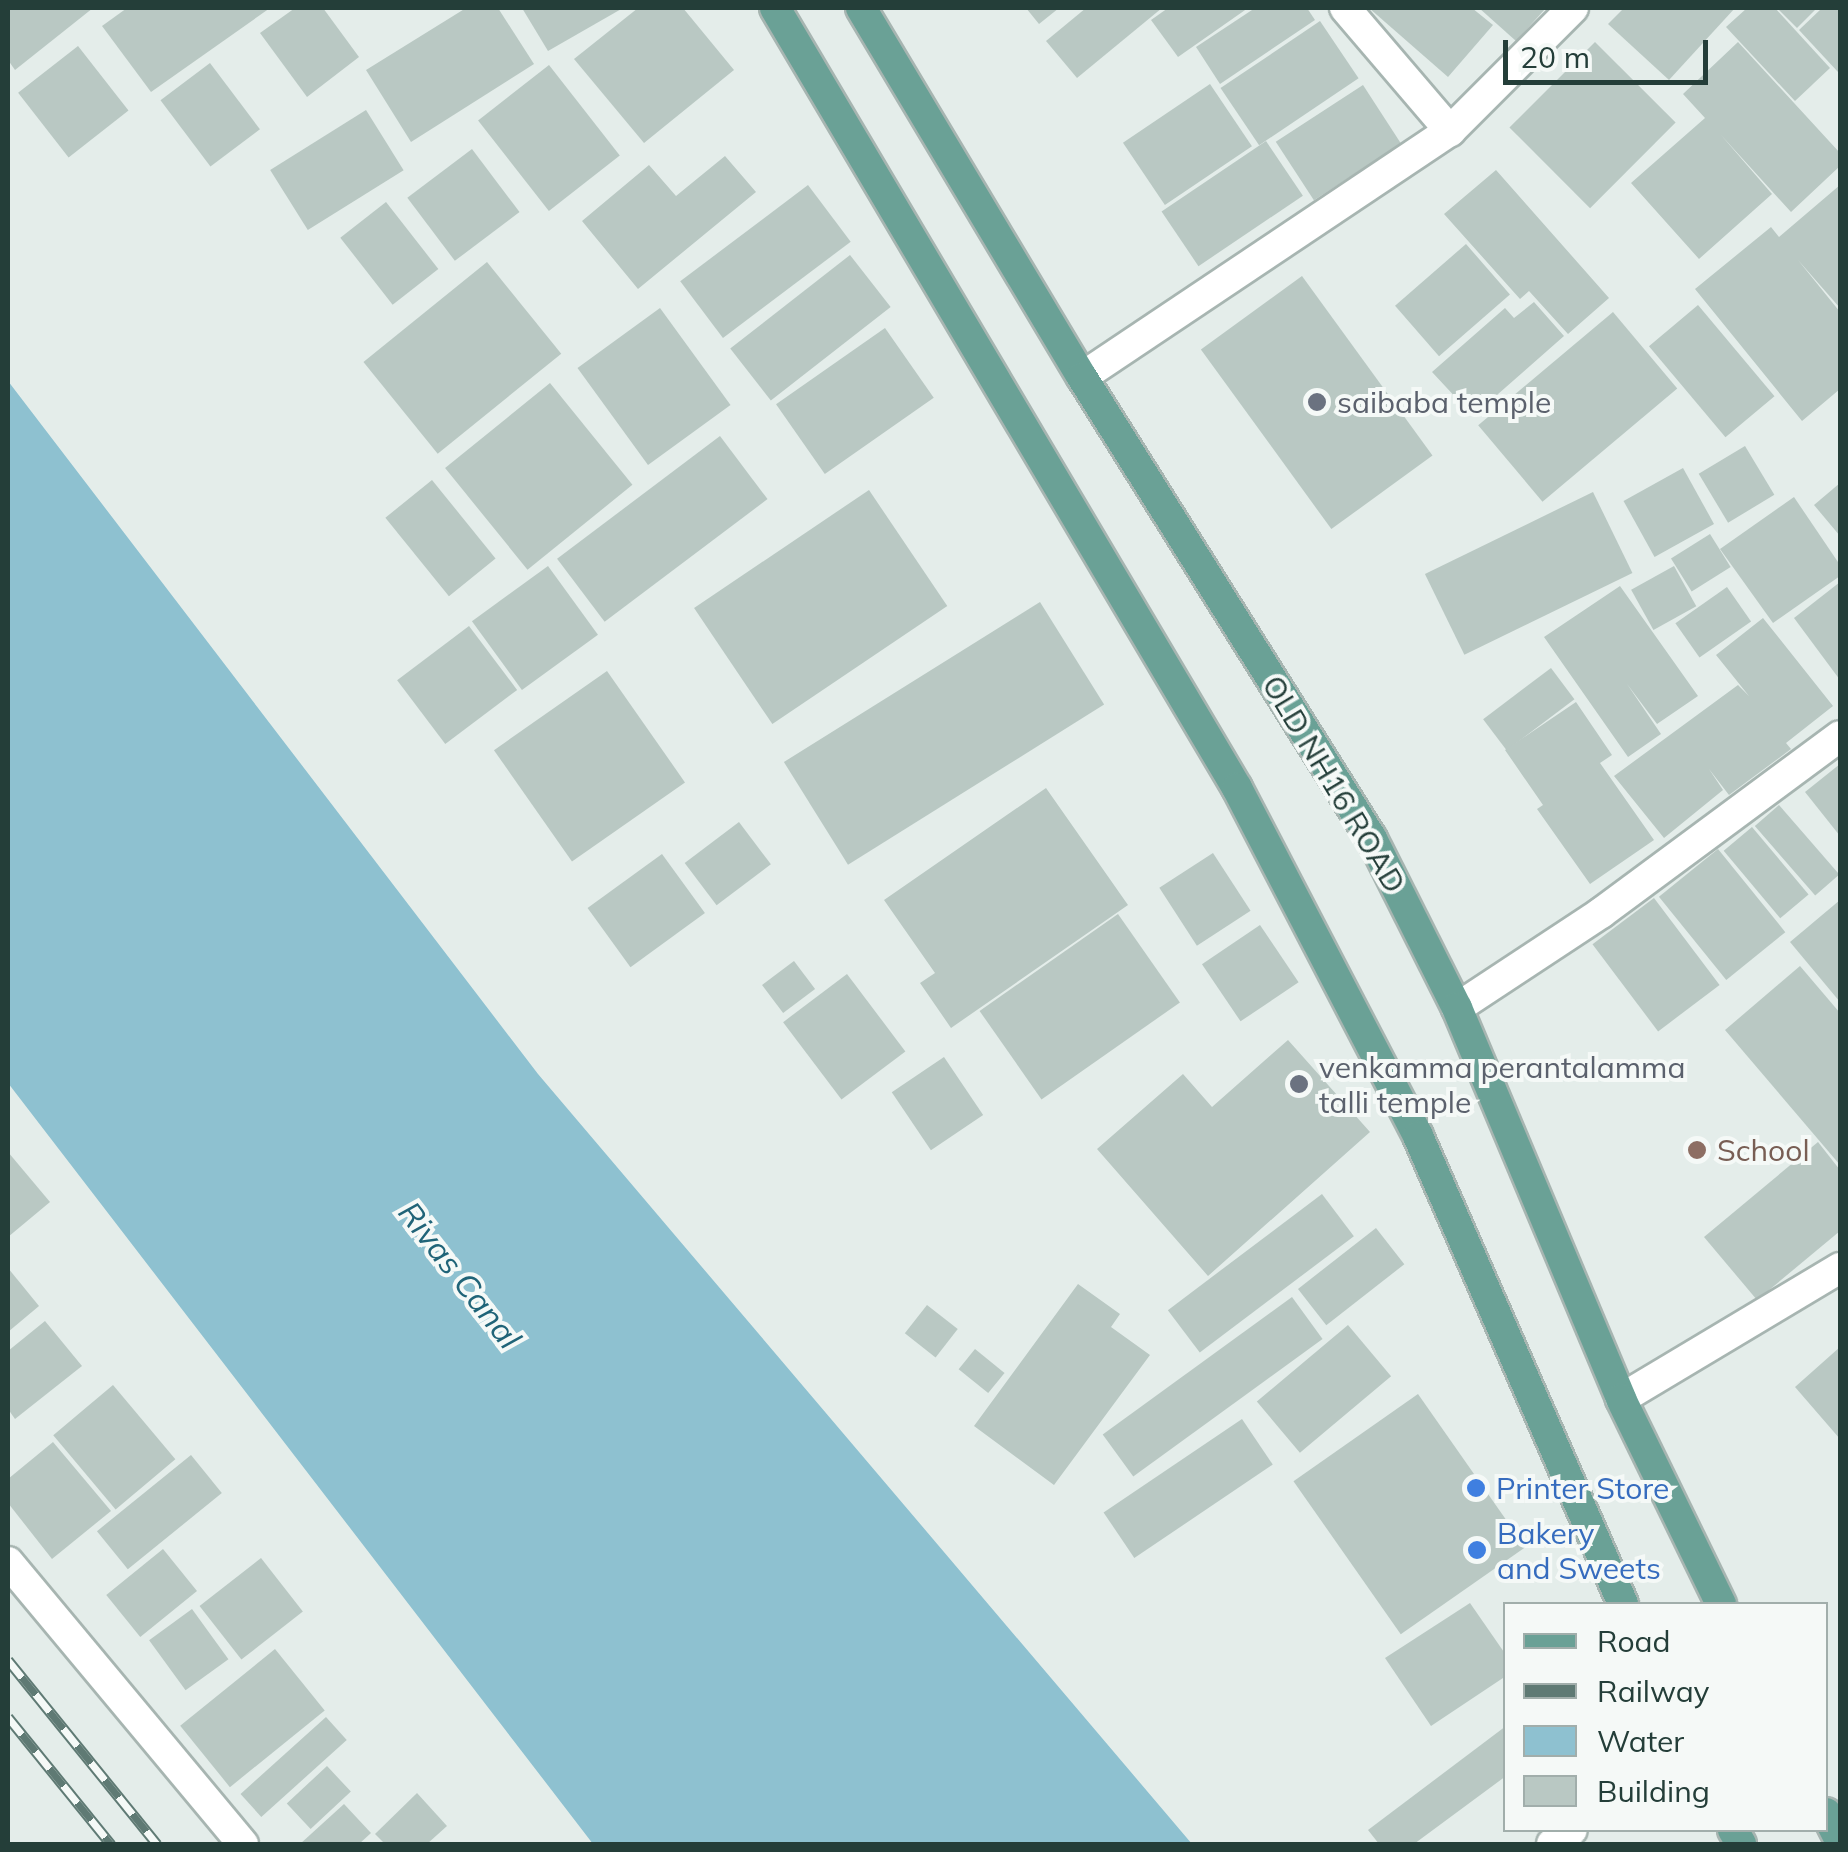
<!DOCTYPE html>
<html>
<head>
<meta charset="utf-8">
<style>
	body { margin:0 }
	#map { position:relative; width:1848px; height:1852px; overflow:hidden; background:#e4edea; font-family:Mulish,sans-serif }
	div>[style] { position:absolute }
	.water>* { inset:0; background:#8ec1d0 }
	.building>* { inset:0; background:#b9c8c3; transform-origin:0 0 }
	.roads { filter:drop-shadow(2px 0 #a7b5b1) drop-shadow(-2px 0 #a7b5b1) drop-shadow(0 2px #a7b5b1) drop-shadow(0 -2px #a7b5b1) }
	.street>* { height:30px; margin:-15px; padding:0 15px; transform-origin:15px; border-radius:15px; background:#fff }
	.secondary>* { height:30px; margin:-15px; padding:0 15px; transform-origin:15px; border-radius:15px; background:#fff }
	.primary>* { height:30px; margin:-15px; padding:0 15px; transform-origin:15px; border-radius:15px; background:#6aa196 }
	.rail>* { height:11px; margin-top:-5.5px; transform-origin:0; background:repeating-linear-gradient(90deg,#f5f9f7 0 22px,#5f7a74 0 44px); box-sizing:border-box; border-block:2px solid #5f7a74 }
	.dots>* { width:28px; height:28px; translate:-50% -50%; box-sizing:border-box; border:5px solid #f5f9f7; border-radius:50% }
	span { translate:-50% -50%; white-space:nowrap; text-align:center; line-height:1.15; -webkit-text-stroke:8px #f5f9f7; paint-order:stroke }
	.worship-label { font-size:30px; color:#5b616d }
	.left { translate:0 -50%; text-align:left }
	.street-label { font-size:30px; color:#243e39 }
	.education-label { font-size:30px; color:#785e54 }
	.shop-label { font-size:30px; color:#366cbe }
	.water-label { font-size:32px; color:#206478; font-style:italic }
	.frame { position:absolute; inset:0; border:10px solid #243e39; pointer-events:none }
	.legend { position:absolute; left:1503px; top:1602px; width:325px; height:230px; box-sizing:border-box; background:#f5f9f7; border:2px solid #a1aeab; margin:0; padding:12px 18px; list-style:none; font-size:30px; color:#243e39 }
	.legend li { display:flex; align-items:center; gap:20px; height:50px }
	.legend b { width:50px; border:2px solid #a1aeab }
	.scale { position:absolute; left:1503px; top:40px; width:205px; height:45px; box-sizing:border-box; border:5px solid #243e39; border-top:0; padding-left:12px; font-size:30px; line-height:35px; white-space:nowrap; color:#243e39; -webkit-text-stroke:8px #f5f9f7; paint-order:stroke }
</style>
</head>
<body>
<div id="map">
	<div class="water">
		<i style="clip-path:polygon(8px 381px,538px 1074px,1192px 1844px,593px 1844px,8px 1083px)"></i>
	</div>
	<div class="building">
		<i style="clip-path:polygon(8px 8px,93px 8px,15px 70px,8px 60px)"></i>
		<i style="clip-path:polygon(127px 8px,270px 8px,151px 92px,102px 26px)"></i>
		<i style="clip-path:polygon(295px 8px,323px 8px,359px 57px,307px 97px,260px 33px)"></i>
		<i style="clip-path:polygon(466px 8px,498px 8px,534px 64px,411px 142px,366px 70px)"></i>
		<i style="clip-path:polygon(522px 8px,623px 8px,548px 51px)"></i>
		<i style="clip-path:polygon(638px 8px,683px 8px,734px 70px,644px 143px,574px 59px)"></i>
		<i style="clip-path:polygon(1026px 8px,1059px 8px,1039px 24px)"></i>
		<i style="clip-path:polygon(1086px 8px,1162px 8px,1077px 78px,1046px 41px)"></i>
		<i style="clip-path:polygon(1168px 8px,1248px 8px,1178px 57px,1151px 20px)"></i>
		<i style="clip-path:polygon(1255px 8px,1307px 8px,1315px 20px,1220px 84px,1196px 47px)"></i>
		<i style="clip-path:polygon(1369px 8px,1472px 8px,1493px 25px,1448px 77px)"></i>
		<i style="clip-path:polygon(1479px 8px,1546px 8px,1516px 41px)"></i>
		<i style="clip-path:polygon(1624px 8px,1735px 8px,1669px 80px,1608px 24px)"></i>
		<i style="clip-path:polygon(1747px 8px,1775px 8px,1830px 68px,1795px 101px,1726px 27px)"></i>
		<i style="clip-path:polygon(1777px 8px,1817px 8px,1797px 28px)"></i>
		<i style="clip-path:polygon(1822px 8px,1840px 8px,1838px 72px,1799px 30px)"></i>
		<i style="left:1320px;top:21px;width:69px;height:120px;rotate:56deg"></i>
		<i style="left:1595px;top:42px;width:114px;height:121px;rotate:45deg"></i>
		<i style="clip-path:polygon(1738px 42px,1840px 153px,1840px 166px,1791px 212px,1721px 135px,1772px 194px,1699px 259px,1631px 183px,1705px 118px,1683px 94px)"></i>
		<i style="left:78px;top:46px;width:82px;height:76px;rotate:52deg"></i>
		<i style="left:210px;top:63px;width:83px;height:62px;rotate:53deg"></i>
		<i style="left:549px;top:65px;width:115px;height:90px;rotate:52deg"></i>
		<i style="left:1210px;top:84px;width:75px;height:105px;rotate:56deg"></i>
		<i style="left:1363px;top:85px;width:70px;height:104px;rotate:57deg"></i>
		<i style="left:366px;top:110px;width:71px;height:113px;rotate:58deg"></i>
		<i style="left:1266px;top:141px;width:66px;height:126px;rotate:56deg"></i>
		<i style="left:472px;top:149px;width:79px;height:81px;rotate:53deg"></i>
		<i style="clip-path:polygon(725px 156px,756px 192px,638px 289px,582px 221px,649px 165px,676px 196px)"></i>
		<i style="clip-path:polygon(1496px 170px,1609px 298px,1568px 334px,1529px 291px,1520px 299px,1444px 214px)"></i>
		<i style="left:808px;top:185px;width:71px;height:160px;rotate:53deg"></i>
		<i style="clip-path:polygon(1840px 185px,1840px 308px,1798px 260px,1840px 312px,1840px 389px,1802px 421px,1695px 289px,1771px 227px,1779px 237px)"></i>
		<i style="left:386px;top:202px;width:85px;height:58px;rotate:52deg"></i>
		<i style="left:1466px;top:244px;width:67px;height:94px;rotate:49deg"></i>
		<i style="left:850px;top:255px;width:66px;height:152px;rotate:52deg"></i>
		<i style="left:487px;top:262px;width:118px;height:159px;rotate:51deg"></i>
		<i style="left:1302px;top:276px;width:222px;height:125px;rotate:54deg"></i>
		<i style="clip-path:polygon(1534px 302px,1564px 336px,1473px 416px,1432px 372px,1505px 308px,1514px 318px)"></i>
		<i style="left:1698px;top:305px;width:119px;height:64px;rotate:50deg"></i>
		<i style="left:660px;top:308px;width:120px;height:102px;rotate:54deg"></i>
		<i style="left:1613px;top:312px;width:100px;height:176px;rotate:50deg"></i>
		<i style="left:885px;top:328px;width:85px;height:133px;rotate:55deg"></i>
		<i style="left:550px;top:383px;width:131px;height:135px;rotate:51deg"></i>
		<i style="left:720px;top:436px;width:79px;height:204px;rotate:53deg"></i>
		<i style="left:1745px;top:446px;width:57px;height:54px;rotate:59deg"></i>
		<i style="left:1683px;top:468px;width:64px;height:68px;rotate:61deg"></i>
		<i style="left:432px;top:480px;width:101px;height:60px;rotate:51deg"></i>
		<i style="clip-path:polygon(1840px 483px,1840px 536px,1814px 505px)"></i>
		<i style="left:869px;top:490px;width:140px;height:211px;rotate:56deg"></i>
		<i style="left:1593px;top:492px;width:90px;height:187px;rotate:64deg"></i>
		<i style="clip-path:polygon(1794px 497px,1840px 565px,1840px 576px,1773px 623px,1720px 549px)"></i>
		<i style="left:1710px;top:534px;width:39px;height:46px;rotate:58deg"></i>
		<i style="left:548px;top:566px;width:85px;height:94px;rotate:54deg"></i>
		<i style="left:1674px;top:566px;width:46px;height:49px;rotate:61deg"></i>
		<i style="clip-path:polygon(1840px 582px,1840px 680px,1794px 618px)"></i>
		<i style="clip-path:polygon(1620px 586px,1698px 696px,1657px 724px,1627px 684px,1661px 734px,1628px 757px,1544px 637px)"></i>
		<i style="left:1727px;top:587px;width:42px;height:63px;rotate:55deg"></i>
		<i style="left:1040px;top:602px;width:121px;height:302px;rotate:58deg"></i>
		<i style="clip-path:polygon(1763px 618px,1833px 706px,1786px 743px,1791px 749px,1729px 795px,1709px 769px,1723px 790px,1664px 838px,1614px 776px,1738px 685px,1749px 696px,1716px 655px)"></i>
		<i style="left:469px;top:626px;width:80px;height:90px;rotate:53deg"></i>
		<i style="left:1551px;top:668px;width:39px;height:85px;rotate:53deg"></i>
		<i style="left:607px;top:671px;width:136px;height:138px;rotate:55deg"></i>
		<i style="clip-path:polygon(1576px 702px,1612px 755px,1600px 763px,1654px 840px,1590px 884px,1537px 809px,1543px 805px,1505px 750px)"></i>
		<i style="clip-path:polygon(1840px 764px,1840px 836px,1805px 792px)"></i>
		<i style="clip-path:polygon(1046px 788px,1128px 905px,951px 1028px,920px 983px,935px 973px,884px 900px)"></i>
		<i style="left:1779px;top:805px;width:92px;height:32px;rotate:49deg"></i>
		<i style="left:739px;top:822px;width:53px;height:68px;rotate:53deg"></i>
		<i style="left:1752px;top:827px;width:88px;height:37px;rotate:50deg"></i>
		<i style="left:1718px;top:849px;width:107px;height:76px;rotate:51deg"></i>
		<i style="left:1213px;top:853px;width:69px;height:64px;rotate:57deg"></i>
		<i style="left:662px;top:854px;width:73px;height:92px;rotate:54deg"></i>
		<i style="left:1654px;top:898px;width:109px;height:77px;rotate:53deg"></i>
		<i style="clip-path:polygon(1840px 900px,1840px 1002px,1790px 942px)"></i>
		<i style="left:1118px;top:914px;width:108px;height:169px;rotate:55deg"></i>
		<i style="left:1260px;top:925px;width:69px;height:70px;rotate:56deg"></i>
		<i style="left:794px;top:961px;width:35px;height:40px;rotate:53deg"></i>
		<i style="clip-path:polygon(1800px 966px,1840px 1013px,1840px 1165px,1725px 1030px)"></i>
		<i style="left:847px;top:974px;width:97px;height:80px;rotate:53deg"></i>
		<i style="clip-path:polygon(1288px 1040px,1370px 1132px,1208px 1276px,1097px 1149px,1183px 1074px,1212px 1107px)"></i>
		<i style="left:944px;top:1057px;width:70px;height:63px;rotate:56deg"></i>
		<i style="clip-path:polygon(1818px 1142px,1840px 1170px,1840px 1231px,1757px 1300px,1704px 1237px)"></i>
		<i style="clip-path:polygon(8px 1152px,50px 1202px,8px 1237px)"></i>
		<i style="left:1322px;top:1194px;width:53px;height:193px;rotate:53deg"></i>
		<i style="left:1376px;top:1228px;width:46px;height:99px;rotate:52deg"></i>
		<i style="clip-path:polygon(8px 1268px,39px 1306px,8px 1332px)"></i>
		<i style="clip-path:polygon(1078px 1284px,1120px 1314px,1111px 1327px,1150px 1355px,1054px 1485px,974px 1426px)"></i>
		<i style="left:1292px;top:1297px;width:52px;height:234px;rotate:54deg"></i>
		<i style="left:927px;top:1305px;width:39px;height:36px;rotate:38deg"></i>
		<i style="clip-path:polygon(45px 1321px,82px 1366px,15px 1419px,8px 1409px,8px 1351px)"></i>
		<i style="left:1348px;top:1325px;width:67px;height:119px;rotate:50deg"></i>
		<i style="clip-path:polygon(1840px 1347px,1840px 1439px,1795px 1387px)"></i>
		<i style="left:975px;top:1349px;width:38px;height:26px;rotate:39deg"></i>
		<i style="left:113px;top:1385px;width:97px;height:78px;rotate:50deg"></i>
		<i style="left:1418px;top:1394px;width:187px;height:152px;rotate:55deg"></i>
		<i style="left:1242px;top:1419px;width:55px;height:167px;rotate:56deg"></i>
		<i style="clip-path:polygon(53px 1442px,111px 1511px,52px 1559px,8px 1503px,8px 1479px)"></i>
		<i style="left:191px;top:1455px;width:49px;height:121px;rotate:51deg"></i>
		<i style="left:163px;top:1549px;width:54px;height:73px;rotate:51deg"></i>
		<i style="left:261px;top:1558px;width:68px;height:78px;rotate:52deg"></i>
		<i style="clip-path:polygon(1470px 1603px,1506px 1655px,1506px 1676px,1431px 1726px,1385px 1658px)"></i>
		<i style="left:192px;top:1609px;width:62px;height:53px;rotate:54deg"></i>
		<i style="left:275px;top:1649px;width:79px;height:122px;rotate:51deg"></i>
		<i style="left:326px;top:1717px;width:31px;height:115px;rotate:48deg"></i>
		<i style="clip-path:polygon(1506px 1726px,1506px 1776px,1414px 1844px,1379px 1844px,1368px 1830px)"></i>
		<i style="left:327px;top:1766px;width:35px;height:55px;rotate:47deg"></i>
		<i style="clip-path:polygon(417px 1793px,447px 1826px,427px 1844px,385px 1844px,375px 1834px)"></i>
		<i style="clip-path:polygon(344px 1804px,371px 1833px,359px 1844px,300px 1844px)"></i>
	</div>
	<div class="roads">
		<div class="street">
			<i style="left:1345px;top:8px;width:162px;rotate:49.5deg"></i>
			<i style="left:1082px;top:377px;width:443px;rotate:-33.8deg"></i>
			<i style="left:1450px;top:131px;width:174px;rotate:-45deg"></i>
			<i style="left:1457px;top:1008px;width:173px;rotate:-33.4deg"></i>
			<i style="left:1601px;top:913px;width:297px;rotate:-36.5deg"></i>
			<i style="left:1621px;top:1399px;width:255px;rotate:-30.9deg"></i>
			<i style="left:8px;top:1562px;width:367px;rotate:50.2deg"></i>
		</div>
		<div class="secondary">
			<i style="left:1552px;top:1844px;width:24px;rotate:-35deg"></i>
		</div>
		<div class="primary">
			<i style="left:775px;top:8px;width:907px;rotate:59.36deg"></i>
			<i style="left:1237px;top:788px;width:392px;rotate:62.5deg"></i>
			<i style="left:1418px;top:1136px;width:511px;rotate:66.34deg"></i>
			<i style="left:861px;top:8px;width:430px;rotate:59.1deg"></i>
			<i style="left:1082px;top:377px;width:545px;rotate:57.88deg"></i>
			<i style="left:1372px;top:839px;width:189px;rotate:63.3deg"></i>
			<i style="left:1457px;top:1008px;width:424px;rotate:67.2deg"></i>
			<i style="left:1621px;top:1399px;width:228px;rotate:64deg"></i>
			<i style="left:1826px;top:1813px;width:31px;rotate:63deg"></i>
			<i style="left:1733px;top:1830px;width:16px;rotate:60deg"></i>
		</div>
	</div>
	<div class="rail">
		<i style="left:8px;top:1660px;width:237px;rotate:51deg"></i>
		<i style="left:8px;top:1717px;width:164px;rotate:51deg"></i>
	</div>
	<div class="dots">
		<i style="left:1317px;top:402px;background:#6b7280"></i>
		<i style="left:1299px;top:1084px;background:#6b7280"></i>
		<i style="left:1697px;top:1150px;background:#8d6e63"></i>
		<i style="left:1476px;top:1488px;background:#3f7fe0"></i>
		<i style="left:1477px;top:1550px;background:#3f7fe0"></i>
	</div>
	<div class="worship-label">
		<span class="left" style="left:1337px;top:402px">saibaba temple</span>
		<span class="left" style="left:1319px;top:1084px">venkamma perantalamma<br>talli temple</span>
	</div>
	<div class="street-label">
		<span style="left:1334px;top:784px;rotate:59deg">OLD NH16 ROAD</span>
	</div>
	<div class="education-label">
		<span class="left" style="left:1717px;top:1150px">School</span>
	</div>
	<div class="shop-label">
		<span class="left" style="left:1496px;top:1488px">Printer Store</span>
		<span class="left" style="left:1497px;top:1550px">Bakery<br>and Sweets</span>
	</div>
	<div class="water-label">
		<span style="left:460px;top:1275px;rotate:52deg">Rivas Canal</span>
	</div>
	<div class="frame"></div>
	<ul class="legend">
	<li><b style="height:12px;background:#6aa196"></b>Road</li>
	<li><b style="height:12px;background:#5f7a74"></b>Railway</li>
	<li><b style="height:28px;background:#8ec1d0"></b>Water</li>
	<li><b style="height:28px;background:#b9c8c3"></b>Building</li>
	</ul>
	<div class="scale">20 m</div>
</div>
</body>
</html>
